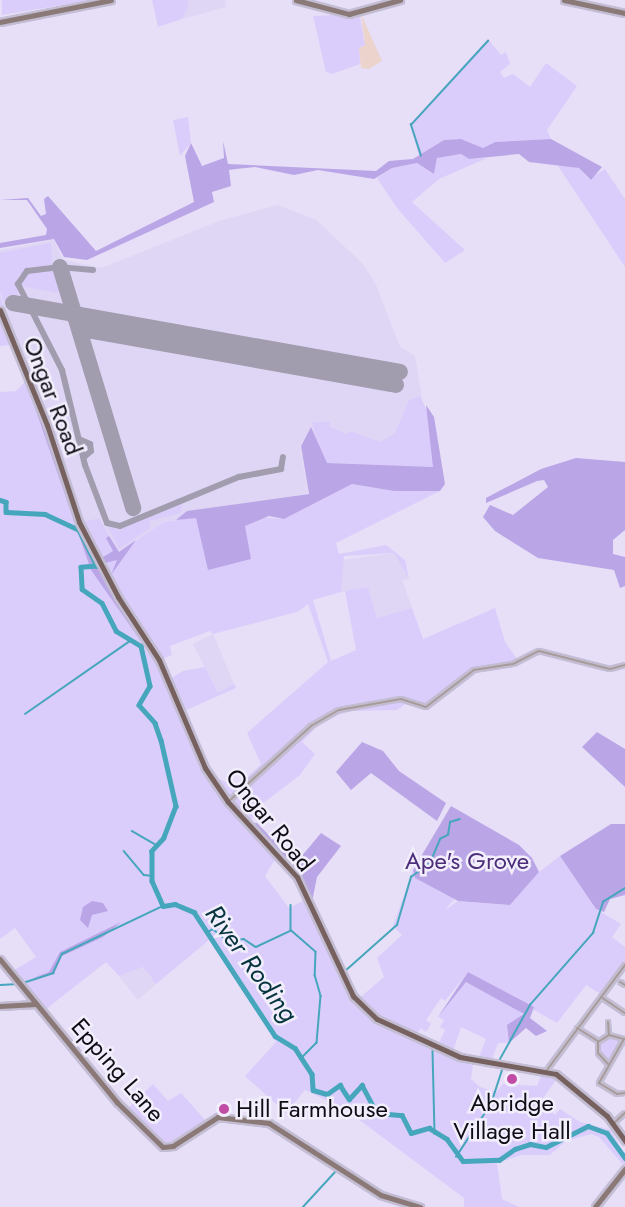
<!DOCTYPE html>
<html>
<head>
<meta charset="utf-8">
<style>
	body { margin:0 }
	#map { position:relative; width:625px; height:1207px; overflow:hidden; background:#e6dff7; font-family:Jost,sans-serif }
	div>[style] { position:absolute }
	.commercial>* { inset:0; background:#ecd3cb }
	.built>* { inset:0; background:#dfd5f5 }
	.green>* { inset:0; background:#dbcdfb }
	.forest>* { inset:0; background:#baa5e7 }
	.stream>* { height:1.5px; margin:-0.75px; padding:0 0.75px; transform-origin:0.75px; border-radius:0.75px; background:#46a6bc }
	.river>* { height:4.5px; margin:-2.25px; padding:0 2.25px; transform-origin:2.25px; border-radius:2.25px; background:#46a6bc }
	.taxiway>* { height:6px; margin:-3px; padding:0 3px; transform-origin:3px; border-radius:3px; background:#a19cae }
	.runway>* { height:16px; margin:-8px; padding:0 8px; transform-origin:8px; border-radius:8px; background:#a19cae }
	.roads { filter:drop-shadow(2px 0 #c3bdd3) drop-shadow(-2px 0 #c3bdd3) drop-shadow(0 2px #c3bdd3) drop-shadow(0 -2px #c3bdd3) }
	.street>* { height:2px; margin:-1px; padding:0 1px; transform-origin:1px; border-radius:1px; background:#a89c9a }
	.secondary>* { height:4.5px; margin:-2.25px; padding:0 2.25px; transform-origin:2.25px; border-radius:2.25px; background:#8b7977 }
	.primary>* { height:5px; margin:-2.5px; padding:0 2.5px; transform-origin:2.5px; border-radius:2.5px; background:#76615e }
	.dots>* { width:16px; height:16px; translate:-50% -50%; box-sizing:border-box; border:3px solid #f2eefc; border-radius:50% }
	span { translate:-50% -50%; white-space:nowrap; text-align:center; line-height:1.15; -webkit-text-stroke:5px #f2eefc; paint-order:stroke }
	.street-label { font-size:24px; color:#0e0c14 }
	.park-label { font-size:24px; color:#4c2e7a }
	.poi-label { font-size:24px; color:#0e0c14 }
	.left { translate:0 -50%; text-align:left }
	.water-label { font-size:26px; color:#07353f; font-style:italic }
</style>
</head>
<body>
<div id="map">
	<div class="commercial">
		<i style="clip-path:polygon(361px 14px,382px 61px,369px 69px,361px 68px,359px 48px,365px 45px)"></i>
	</div>
	<div class="built">
		<i style="clip-path:polygon(188px 0,225px 0,226px 7px,182px 19px)"></i>
		<i style="clip-path:polygon(278px 205px,316px 220px,363px 264px,376px 285px,400px 347px,415px 356px,433px 467px,327px 464px,311px 427px,300px 446px,308px 493px,164px 522px,119px 552px,99px 518px,83px 523px,51px 421px,0 296px,0 250px,54px 240px,63px 260px,102px 268px,222px 220px)"></i>
		<i style="clip-path:polygon(394px 553px,409px 579px,402px 580px,412px 608px,377px 618px,368px 587px,341px 592px,343px 560px)"></i>
		<i style="clip-path:polygon(213px 634px,234px 684px,218px 693px,193px 644px)"></i>
		<i style="clip-path:polygon(143px 967px,156px 984px,138px 1000px,119px 976px)"></i>
	</div>
	<div class="green">
		<i style="clip-path:polygon(2px 0,93px 0,2px 15px)"></i>
		<i style="clip-path:polygon(152px 0,188px 0,188px 7px,182px 19px,158px 27px)"></i>
		<i style="clip-path:polygon(337px 15px,360px 17px,365px 45px,359px 48px,360px 64px,332px 74px,326px 72px,313px 16px)"></i>
		<i style="clip-path:polygon(488px 39px,501px 55px,506px 52px,510px 64px,500px 72px,504px 78px,513px 74px,530px 87px,546px 63px,577px 86px,547px 130px,551px 139px,495px 142px,483px 148px,461px 139px,444px 140px,419px 156px,410px 124px)"></i>
		<i style="clip-path:polygon(188px 117px,191px 143px,180px 156px,173px 120px)"></i>
		<i style="clip-path:polygon(461px 154px,469px 159px,487px 158px,439px 179px,412px 202px,465px 250px,445px 263px,397px 208px,377px 178px,392px 168px,417px 163px,434px 174px,437px 158px)"></i>
		<i style="clip-path:polygon(556px 163px,579px 168px,589px 179px,605px 169px,625px 199px,625px 267px)"></i>
		<i style="clip-path:polygon(51px 243px,52px 264px,18px 275px,18px 295px,9px 295px,9px 312px,0 292px,0 253px)"></i>
		<i style="clip-path:polygon(53px 269px,59px 293px,20px 286px,25px 273px)"></i>
		<i style="clip-path:polygon(evenodd,0 296px,51px 421px,83px 522px,99px 518px,119px 552px,164px 522px,215px 514px,284px 519px,352px 484px,394px 491px,440px 491px,336px 543px,339px 554px,386px 545px,405px 560px,409px 579px,394px 553px,344px 556px,341px 592px,313px 600px,331px 661px,356px 650px,345px 591px,368px 587px,377px 618px,412px 608px,423px 639px,495px 608px,505px 642px,519px 662px,474px 671px,422px 709px,407px 703px,397px 710px,352px 711px,324px 719px,302px 742px,315px 754px,300px 775px,257px 808px,250px 823px,277px 856px,265px 876px,289px 908px,307px 899px,338px 976px,356px 1001px,384px 977px,377px 958px,402px 935px,393px 926px,413px 870px,415px 878px,454px 899px,445px 910px,458px 901px,510px 905px,539px 872px,560px 856px,596px 909px,621px 924px,612px 937px,625px 947px,625px 963px,602px 995px,586px 985px,557px 1023px,468px 972px,445px 1001px,441px 998px,426px 1020px,431px 1024px,426px 1032px,421px 1028px,414px 1039px,436px 1049px,445px 1030px,440px 1027px,444px 1020px,438px 1017px,466px 982px,506px 1002px,524px 1015px,507px 1029px,509px 1043px,498px 1043px,491px 1062px,478px 1060px,486px 1039px,461px 1027px,453px 1051px,474px 1058px,471px 1079px,480px 1087px,496px 1092px,503px 1084px,537px 1086px,543px 1071px,556px 1080px,541px 1101px,555px 1115px,560px 1109px,580px 1122px,611px 1130px,625px 1155px,625px 1167px,599px 1137px,591px 1134px,566px 1141px,550px 1155px,522px 1155px,497px 1163px,502px 1199px,519px 1207px,464px 1207px,464px 1198px,346px 1110px,305px 1090px,286px 1113px,245px 1076px,276px 1042px,209px 940px,156px 984px,143px 967px,119px 976px,106px 962px,45px 1010px,16px 976px,16px 969px,36px 957px,15px 928px,0 939px,0 392px,16px 391px,25px 382px,12px 345px,0 346px,0 296px,308px 604px,328px 662px,247px 733px,261px 764px,237px 787px,208px 774px,175px 708px,160px 660px,172px 655px,170px 646px,210px 631px,213px 634px,297px 612px,308px 604px)"></i>
		<i style="clip-path:polygon(420px 396px,427px 411px,434px 467px,327px 463px,321px 457px,312px 422px,330px 422px,329px 427px,347px 434px,350px 431px,380px 442px,395px 433px,409px 400px)"></i>
		<i style="clip-path:polygon(182px 502px,181px 513px,149px 521px,150px 528px,119px 549px,107px 525px,120px 529px)"></i>
		<i style="clip-path:polygon(205px 667px,218px 693px,234px 684px,236px 688px,182px 712px,168px 680px,183px 671px)"></i>
		<i style="clip-path:polygon(609px 1036px,622px 1040px,609px 1063px,599px 1053px,600px 1042px)"></i>
		<i style="clip-path:polygon(153px 1084px,168px 1101px,181px 1093px,206px 1121px,163px 1146px,127px 1109px)"></i>
	</div>
	<div class="forest">
		<i style="clip-path:polygon(461px 139px,483px 148px,495px 142px,551px 139px,602px 167px,591px 180px,579px 168px,529px 162px,519px 154px,469px 159px,461px 154px,437px 158px,434px 174px,417px 163px,392px 168px,374px 179px,318px 170px,294px 175px,255px 167px,236px 169px,229px 170px,231px 186px,212px 192px,214px 202px,87px 260px,64px 257px,54px 239px,0 248px,0 243px,46px 235px,47px 229px,27px 200px,0 200px,28px 198px,41px 216px,46px 214px,44px 199px,48px 196px,96px 251px,194px 202px,185px 156px,191px 143px,202px 166px,224px 158px,223px 141px,228px 164px,376px 171px,389px 161px,413px 159px,444px 140px)"></i>
		<i style="clip-path:polygon(26px 382px,45px 425px,73px 509px,145px 647px,91px 570px)"></i>
		<i style="clip-path:polygon(426px 405px,434px 417px,445px 484px,440px 491px,394px 491px,352px 484px,284px 519px,269px 516px,245px 526px,251px 559px,208px 570px,196px 518px,176px 520px,187px 511px,309px 494px,301px 446px,311px 427px,327px 463px,433px 467px)"></i>
		<i style="clip-path:polygon(576px 458px,625px 462px,625px 530px,613px 540px,613px 554px,625px 557px,625px 586px,620px 588px,614px 570px,538px 558px,495px 531px,483px 517px,490px 505px,513px 515px,548px 487px,544px 480px,537px 481px,486px 503px,486px 498px,541px 469px)"></i>
		<i style="clip-path:polygon(84px 522px,103px 557px,113px 551px,106px 538px,109px 536px,119px 552px,136px 540px,111px 575px,117px 560px,105px 563px,106px 570px)"></i>
		<i style="clip-path:polygon(597px 732px,625px 749px,625px 787px,582px 747px)"></i>
		<i style="clip-path:polygon(362px 742px,383px 751px,399px 771px,446px 803px,437px 821px,371px 773px,351px 790px,336px 772px)"></i>
		<i style="clip-path:polygon(451px 806px,519px 845px,532px 858px,539px 872px,510px 905px,458px 901px,415px 878px,413px 870px)"></i>
		<i style="clip-path:polygon(250px 823px,257px 823px,296px 863px,321px 833px,341px 846px,317px 877px,312px 902px)"></i>
		<i style="clip-path:polygon(611px 824px,625px 824px,625px 895px,610px 899px,604px 912px,596px 909px,560px 856px)"></i>
		<i style="clip-path:polygon(92px 901px,103px 903px,108px 911px,92px 915px,88px 928px,80px 920px,83px 907px)"></i>
		<i style="clip-path:polygon(121px 922px,103px 937px,62px 956px,54px 974px,33px 978px,49px 972px,60px 952px)"></i>
		<i style="clip-path:polygon(468px 972px,534px 1007px,530px 1018px,547px 1031px,536px 1036px,526px 1028px,509px 1043px,507px 1025px,524px 1014px,466px 982px,438px 1017px)"></i>
	</div>
	<div class="stream">
		<i style="left:421px;top:156px;width:33px;rotate:-108deg"></i>
		<i style="left:411px;top:125px;width:114px;rotate:-47.5deg"></i>
		<i style="left:25px;top:714px;width:128px;rotate:-34.8deg"></i>
		<i style="left:132px;top:831px;width:28px;rotate:30deg"></i>
		<i style="left:124px;top:851px;width:31px;rotate:50deg"></i>
		<i style="left:144px;top:875px;width:9px;rotate:6deg"></i>
		<i style="left:291px;top:905px;width:25px;rotate:90deg"></i>
		<i style="left:291px;top:930px;width:33px;rotate:41deg"></i>
		<i style="left:316px;top:952px;width:23px;rotate:92deg"></i>
		<i style="left:315px;top:975px;width:22px;rotate:74deg"></i>
		<i style="left:321px;top:996px;width:47px;rotate:94.9deg"></i>
		<i style="left:317px;top:1043px;width:23px;rotate:135deg"></i>
		<i style="left:208px;top:932px;width:6px;rotate:-31deg"></i>
		<i style="left:213px;top:929px;width:19px;rotate:39deg"></i>
		<i style="left:228px;top:941px;width:16px;rotate:-7deg"></i>
		<i style="left:244px;top:939px;width:14px;rotate:34deg"></i>
		<i style="left:256px;top:947px;width:38px;rotate:-25deg"></i>
		<i style="left:344px;top:972px;width:71px;rotate:-41.6deg"></i>
		<i style="left:397px;top:925px;width:50px;rotate:-73.7deg"></i>
		<i style="left:411px;top:877px;width:24px;rotate:-36deg"></i>
		<i style="left:430px;top:863px;width:26px;rotate:-67deg"></i>
		<i style="left:440px;top:839px;width:9px;rotate:-27deg"></i>
		<i style="left:448px;top:835px;width:13px;rotate:-81deg"></i>
		<i style="left:450px;top:822px;width:10px;rotate:-17deg"></i>
		<i style="left:23px;top:983px;width:32px;rotate:-18deg"></i>
		<i style="left:53px;top:973px;width:21px;rotate:-65deg"></i>
		<i style="left:62px;top:954px;width:112px;rotate:-25.4deg"></i>
		<i style="left:0;top:985px;width:18px;rotate:-3deg"></i>
		<i style="left:433px;top:1051px;width:83px;rotate:88.6deg"></i>
		<i style="left:499px;top:1061px;width:64px;rotate:-61deg"></i>
		<i style="left:530px;top:1005px;width:96px;rotate:-48.8deg"></i>
		<i style="left:593px;top:933px;width:33px;rotate:-72deg"></i>
		<i style="left:603px;top:902px;width:26px;rotate:-32deg"></i>
		<i style="left:456px;top:1157px;width:64px;rotate:-56.6deg"></i>
		<i style="left:491px;top:1104px;width:38px;rotate:-72deg"></i>
		<i style="left:303px;top:1207px;width:52px;rotate:-47.4deg"></i>
	</div>
	<div class="river">
		<i style="left:0;top:500px;width:6px;rotate:18deg"></i>
		<i style="left:6px;top:502px;width:10px;rotate:90deg"></i>
		<i style="left:6px;top:512px;width:39px;rotate:3deg"></i>
		<i style="left:45px;top:514px;width:38px;rotate:25deg"></i>
		<i style="left:79px;top:530px;width:40px;rotate:63.4deg"></i>
		<i style="left:97px;top:566px;width:16px;rotate:176deg"></i>
		<i style="left:81px;top:567px;width:22px;rotate:87deg"></i>
		<i style="left:82px;top:589px;width:24px;rotate:35deg"></i>
		<i style="left:102px;top:603px;width:31px;rotate:63deg"></i>
		<i style="left:116px;top:631px;width:29px;rotate:31deg"></i>
		<i style="left:141px;top:646px;width:41px;rotate:77.3deg"></i>
		<i style="left:150px;top:686px;width:22px;rotate:120deg"></i>
		<i style="left:139px;top:705px;width:24px;rotate:48deg"></i>
		<i style="left:155px;top:723px;width:18px;rotate:71deg"></i>
		<i style="left:161px;top:740px;width:68px;rotate:77.2deg"></i>
		<i style="left:176px;top:806px;width:34px;rotate:111deg"></i>
		<i style="left:164px;top:838px;width:18px;rotate:133deg"></i>
		<i style="left:152px;top:851px;width:30px;rotate:90deg"></i>
		<i style="left:152px;top:881px;width:27px;rotate:66deg"></i>
		<i style="left:163px;top:906px;width:12px;rotate:-9deg"></i>
		<i style="left:175px;top:904px;width:21px;rotate:23deg"></i>
		<i style="left:194px;top:912px;width:148px;rotate:56.8deg"></i>
		<i style="left:275px;top:1036px;width:23px;rotate:31deg"></i>
		<i style="left:295px;top:1048px;width:31px;rotate:57deg"></i>
		<i style="left:312px;top:1074px;width:16px;rotate:86deg"></i>
		<i style="left:313px;top:1090px;width:15px;rotate:16deg"></i>
		<i style="left:327px;top:1094px;width:16px;rotate:-35deg"></i>
		<i style="left:340px;top:1085px;width:17px;rotate:57deg"></i>
		<i style="left:349px;top:1099px;width:19px;rotate:-47deg"></i>
		<i style="left:362px;top:1085px;width:32px;rotate:62deg"></i>
		<i style="left:377px;top:1113px;width:25px;rotate:5deg"></i>
		<i style="left:402px;top:1115px;width:20px;rotate:63deg"></i>
		<i style="left:411px;top:1133px;width:19px;rotate:-16deg"></i>
		<i style="left:429px;top:1128px;width:21px;rotate:31deg"></i>
		<i style="left:447px;top:1139px;width:27px;rotate:54deg"></i>
		<i style="left:463px;top:1161px;width:36px;rotate:-2deg"></i>
		<i style="left:499px;top:1160px;width:19px;rotate:-35deg"></i>
		<i style="left:515px;top:1149px;width:16px;rotate:-18deg"></i>
		<i style="left:530px;top:1144px;width:16px;rotate:11deg"></i>
		<i style="left:546px;top:1147px;width:47px;rotate:-26.6deg"></i>
		<i style="left:588px;top:1126px;width:20px;rotate:20deg"></i>
		<i style="left:607px;top:1133px;width:31px;rotate:54deg"></i>
	</div>
	<div class="taxiway">
		<i style="left:93px;top:270px;width:33px;rotate:-175deg"></i>
		<i style="left:60px;top:267px;width:33px;rotate:173deg"></i>
		<i style="left:27px;top:271px;width:16px;rotate:125deg"></i>
		<i style="left:18px;top:284px;width:97px;rotate:62.9deg"></i>
		<i style="left:62px;top:370px;width:98px;rotate:76.4deg"></i>
		<i style="left:85px;top:465px;width:62px;rotate:69.2deg"></i>
		<i style="left:107px;top:523px;width:13px;rotate:13deg"></i>
		<i style="left:120px;top:526px;width:129px;rotate:-22.4deg"></i>
		<i style="left:239px;top:477px;width:43px;rotate:-10.8deg"></i>
		<i style="left:281px;top:469px;width:12px;rotate:-81deg"></i>
		<i style="left:81px;top:440px;width:10px;rotate:24deg"></i>
		<i style="left:90px;top:444px;width:7px;rotate:82deg"></i>
		<i style="left:91px;top:451px;width:9px;rotate:139deg"></i>
	</div>
	<div class="runway">
		<i style="left:60px;top:267px;width:252px;rotate:73.1deg"></i>
		<i style="left:13px;top:303px;width:393px;rotate:10.1deg"></i>
		<i style="left:82px;top:329px;width:319px;rotate:10.1deg"></i>
	</div>
	<div class="roads">
		<div class="street">
			<i style="left:228px;top:802px;width:113px;rotate:-42.5deg"></i>
			<i style="left:311px;top:726px;width:32px;rotate:-30deg"></i>
			<i style="left:339px;top:710px;width:63px;rotate:-10.1deg"></i>
			<i style="left:401px;top:699px;width:26px;rotate:18deg"></i>
			<i style="left:426px;top:707px;width:61px;rotate:-37.6deg"></i>
			<i style="left:474px;top:670px;width:39px;rotate:-9deg"></i>
			<i style="left:513px;top:664px;width:29px;rotate:-27deg"></i>
			<i style="left:539px;top:651px;width:73px;rotate:14.2deg"></i>
			<i style="left:610px;top:669px;width:16px;rotate:-15deg"></i>
			<i style="left:620px;top:982px;width:6px;rotate:31deg"></i>
			<i style="left:601px;top:997px;width:29px;rotate:34deg"></i>
			<i style="left:608px;top:1022px;width:13px;rotate:86deg"></i>
			<i style="left:577px;top:1028px;width:25px;rotate:32deg"></i>
			<i style="left:624px;top:1039px;width:51px;rotate:119.6deg"></i>
			<i style="left:599px;top:1083px;width:21px;rotate:31deg"></i>
			<i style="left:617px;top:1094px;width:8px;rotate:-7deg"></i>
			<i style="left:609px;top:1065px;width:16px;rotate:-133deg"></i>
			<i style="left:598px;top:1053px;width:11px;rotate:-90deg"></i>
			<i style="left:598px;top:1042px;width:13px;rotate:-32deg"></i>
			<i style="left:609px;top:1035px;width:16px;rotate:15deg"></i>
			<i style="left:547px;top:1070px;width:131px;rotate:-53.4deg"></i>
			<i style="left:613px;top:1124px;width:16px;rotate:-43deg"></i>
		</div>
		<div class="secondary">
			<i style="left:296px;top:0;width:55px;rotate:14.8deg"></i>
			<i style="left:349px;top:14px;width:53px;rotate:-15.4deg"></i>
			<i style="left:564px;top:0;width:62px;rotate:12deg"></i>
			<i style="left:0;top:22px;width:113px;rotate:-11.2deg"></i>
			<i style="left:0;top:959px;width:185px;rotate:50.7deg"></i>
			<i style="left:117px;top:1102px;width:64px;rotate:44.4deg"></i>
			<i style="left:163px;top:1147px;width:10px;rotate:-6deg"></i>
			<i style="left:173px;top:1146px;width:54px;rotate:-32.8deg"></i>
			<i style="left:218px;top:1117px;width:51px;rotate:6.7deg"></i>
			<i style="left:269px;top:1123px;width:133px;rotate:32.7deg"></i>
			<i style="left:381px;top:1195px;width:41px;rotate:17.1deg"></i>
			<i style="left:0;top:1006px;width:36px;rotate:-3deg"></i>
			<i style="left:595px;top:1207px;width:48px;rotate:-51.7deg"></i>
		</div>
		<div class="primary">
			<i style="left:0;top:310px;width:124px;rotate:67.8deg"></i>
			<i style="left:47px;top:425px;width:102px;rotate:71.7deg"></i>
			<i style="left:79px;top:522px;width:85px;rotate:62.5deg"></i>
			<i style="left:118px;top:597px;width:75px;rotate:56.9deg"></i>
			<i style="left:159px;top:660px;width:117px;rotate:66.9deg"></i>
			<i style="left:205px;top:768px;width:41px;rotate:55.9deg"></i>
			<i style="left:228px;top:802px;width:102px;rotate:47.4deg"></i>
			<i style="left:297px;top:877px;width:132px;rotate:64.8deg"></i>
			<i style="left:353px;top:996px;width:33px;rotate:44deg"></i>
			<i style="left:377px;top:1019px;width:91px;rotate:24.6deg"></i>
			<i style="left:460px;top:1057px;width:97px;rotate:10deg"></i>
			<i style="left:556px;top:1074px;width:66px;rotate:39.5deg"></i>
			<i style="left:607px;top:1116px;width:31px;rotate:54deg"></i>
		</div>
	</div>
	<div class="dots">
		<i style="left:512px;top:1079px;background:#c04ca4"></i>
		<i style="left:224px;top:1109px;background:#c04ca4"></i>
	</div>
	<div class="street-label">
		<span style="left:53px;top:396px;rotate:69deg">Ongar Road</span>
		<span style="left:270px;top:820px;rotate:51deg">Ongar Road</span>
		<span style="left:118px;top:1070px;rotate:49deg">Epping Lane</span>
	</div>
	<div class="park-label">
		<span style="left:467px;top:861px">Ape's Grove</span>
	</div>
	<div class="poi-label">
		<span style="left:512px;top:1117px">Abridge<br>Village Hall</span>
		<span class="left" style="left:236px;top:1109px">Hill Farmhouse</span>
	</div>
	<div class="water-label">
		<span style="left:251px;top:964px;rotate:54deg">River Roding</span>
	</div>
</div>
</body>
</html>
